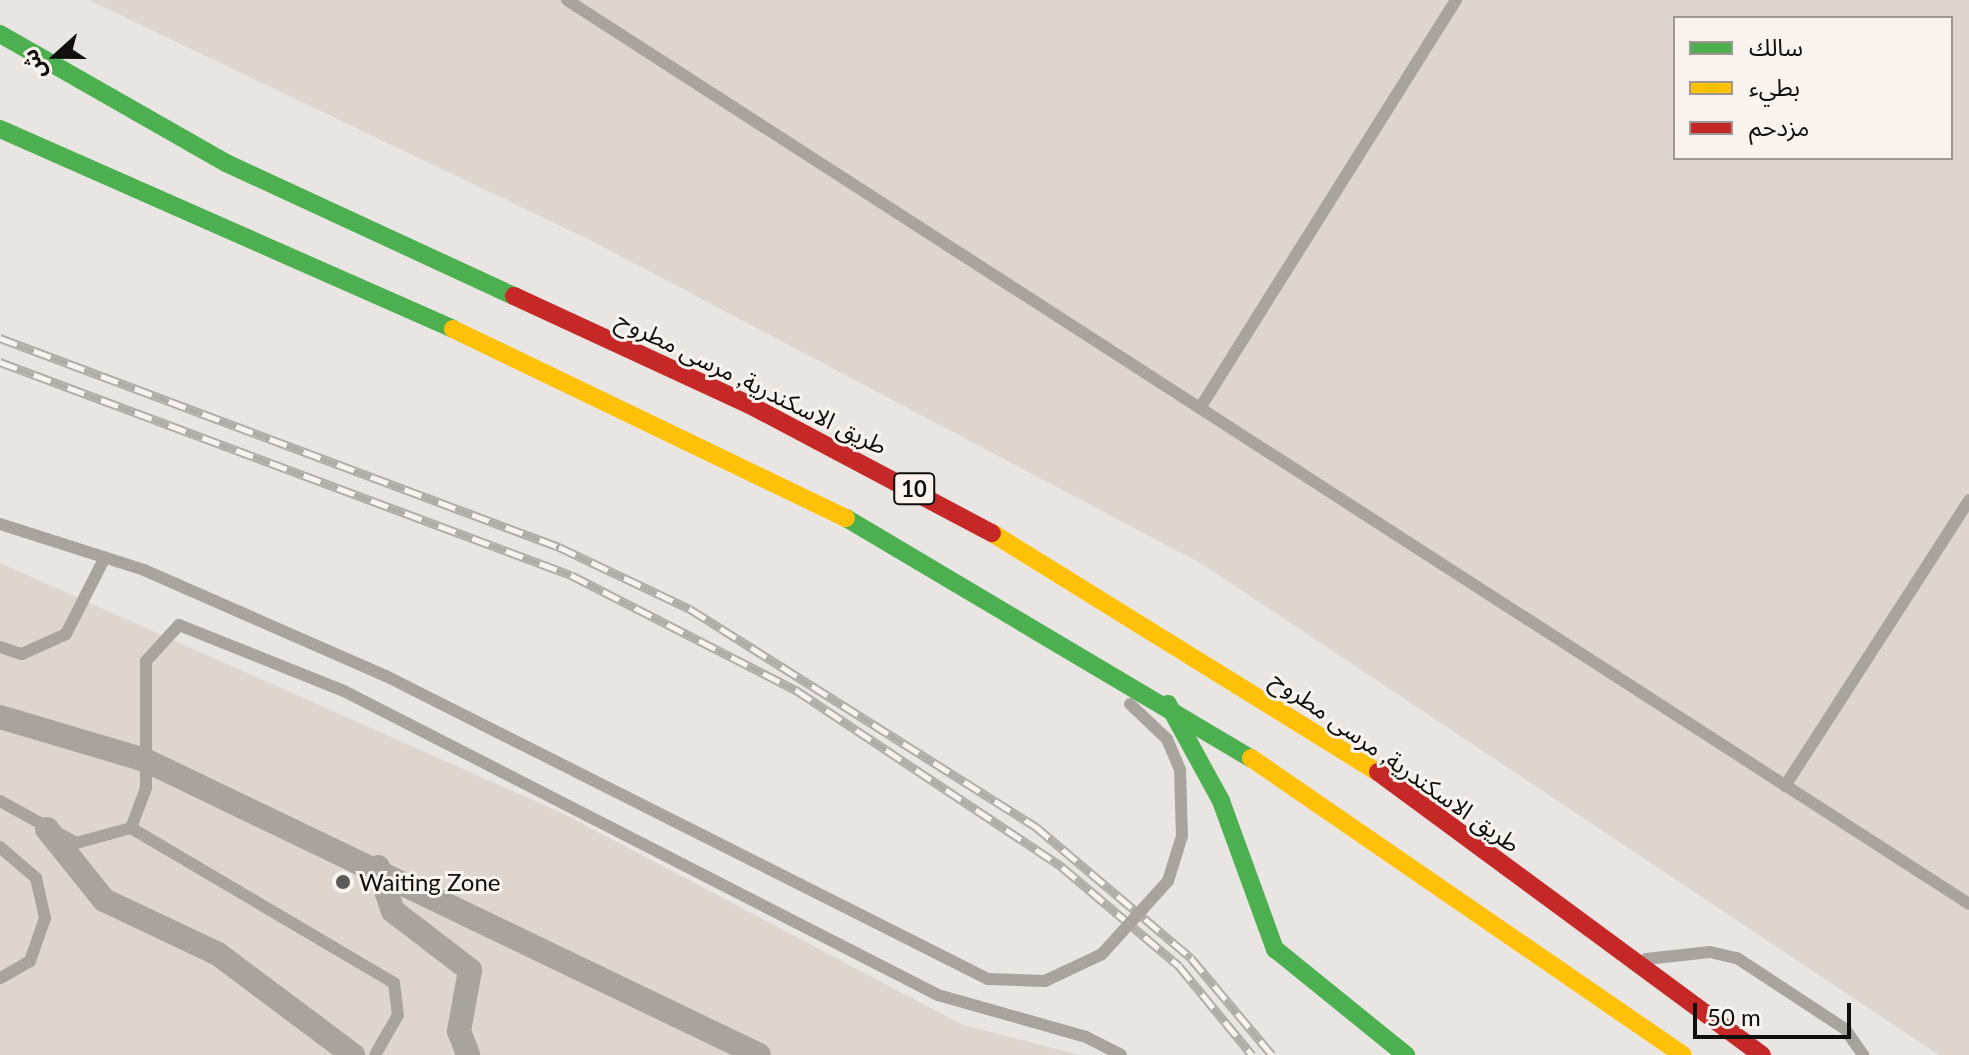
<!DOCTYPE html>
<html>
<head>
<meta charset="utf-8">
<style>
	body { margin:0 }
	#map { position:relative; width:1969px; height:1055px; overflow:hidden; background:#e8e5e2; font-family:Lato,"Noto Sans Arabic",sans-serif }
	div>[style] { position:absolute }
	.built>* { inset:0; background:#ddd5ce }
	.lane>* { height:12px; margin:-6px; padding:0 6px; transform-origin:6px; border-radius:6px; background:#a8a49d }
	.street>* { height:24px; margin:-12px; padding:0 12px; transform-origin:12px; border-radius:12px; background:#a8a49d }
	.fast>* { height:18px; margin:-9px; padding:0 9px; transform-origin:9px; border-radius:9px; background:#4caf50 }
	.slow>* { height:18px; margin:-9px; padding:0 9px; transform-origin:9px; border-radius:9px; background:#ffc107 }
	.jam>* { height:18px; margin:-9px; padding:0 9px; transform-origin:9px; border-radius:9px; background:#c62828 }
	.rail>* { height:9px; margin-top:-4.5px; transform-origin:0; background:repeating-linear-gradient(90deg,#faf2ec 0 18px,#b0ada8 0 36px); box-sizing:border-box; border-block:2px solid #b0ada8 }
	.lane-bridge>* { height:12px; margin:-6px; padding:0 6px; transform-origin:6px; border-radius:6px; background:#a8a49d }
	.dots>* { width:22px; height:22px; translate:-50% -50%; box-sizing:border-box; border:4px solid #faf2ec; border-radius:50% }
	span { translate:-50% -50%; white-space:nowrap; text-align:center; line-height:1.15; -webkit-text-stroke:6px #faf2ec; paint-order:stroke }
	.shield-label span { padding:2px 6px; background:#faf2ec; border:2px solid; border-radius:6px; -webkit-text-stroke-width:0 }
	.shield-label { font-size:22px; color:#110f0d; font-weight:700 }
	.street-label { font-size:24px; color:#110f0d }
	.poi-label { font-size:24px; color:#110f0d }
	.left { translate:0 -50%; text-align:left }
	.legend { position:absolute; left:1673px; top:16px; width:280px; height:144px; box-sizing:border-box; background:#faf2ec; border:2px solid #9d9793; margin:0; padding:10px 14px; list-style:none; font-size:24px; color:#110f0d }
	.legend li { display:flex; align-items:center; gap:16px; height:40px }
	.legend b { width:40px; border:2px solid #9d9793 }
	.north { position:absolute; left:16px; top:16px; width:80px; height:80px; -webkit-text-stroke:6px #faf2ec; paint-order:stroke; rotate:249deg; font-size:22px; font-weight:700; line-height:32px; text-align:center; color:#110f0d }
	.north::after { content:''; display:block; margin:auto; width:28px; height:36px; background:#110f0d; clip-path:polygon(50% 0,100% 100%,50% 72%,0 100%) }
	.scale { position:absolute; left:1693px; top:1003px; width:158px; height:36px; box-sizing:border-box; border:4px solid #110f0d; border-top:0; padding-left:10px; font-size:24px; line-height:28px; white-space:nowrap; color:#110f0d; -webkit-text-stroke:6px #faf2ec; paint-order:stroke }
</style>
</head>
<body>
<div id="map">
	<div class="built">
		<i style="clip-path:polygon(evenodd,89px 0,1969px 0,1969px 1055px,1939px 1055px,1202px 564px,590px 240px,89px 0,1675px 18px,1951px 18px,1951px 158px,1675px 158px,1675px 18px)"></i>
		<i style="clip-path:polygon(0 563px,564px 814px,963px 1025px,1080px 1055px,0 1055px)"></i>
	</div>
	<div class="lane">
		<i style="left:567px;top:0;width:1668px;rotate:32.81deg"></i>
		<i style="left:1200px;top:408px;width:482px;rotate:-57.9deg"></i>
		<i style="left:0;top:524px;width:151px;rotate:17.7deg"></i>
		<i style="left:144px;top:570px;width:264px;rotate:23.7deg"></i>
		<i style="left:386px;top:676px;width:674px;rotate:26.72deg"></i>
		<i style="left:988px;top:979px;width:57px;rotate:2deg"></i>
		<i style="left:1045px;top:981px;width:63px;rotate:-25.3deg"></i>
		<i style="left:0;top:647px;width:23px;rotate:18deg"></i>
		<i style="left:22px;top:654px;width:48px;rotate:-24.4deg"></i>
		<i style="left:66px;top:634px;width:86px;rotate:-63.1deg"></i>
		<i style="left:1130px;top:704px;width:51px;rotate:43.4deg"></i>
		<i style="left:1167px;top:739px;width:34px;rotate:67deg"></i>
		<i style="left:1180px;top:770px;width:66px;rotate:88.3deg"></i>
		<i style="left:1182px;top:836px;width:47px;rotate:107.3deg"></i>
		<i style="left:1785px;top:786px;width:340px;rotate:-57.2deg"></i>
		<i style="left:0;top:801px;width:87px;rotate:28.9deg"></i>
		<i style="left:76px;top:843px;width:57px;rotate:-15.3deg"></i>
		<i style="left:131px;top:828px;width:43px;rotate:-69.4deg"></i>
		<i style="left:146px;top:788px;width:127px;rotate:-90deg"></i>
		<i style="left:146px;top:661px;width:49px;rotate:-47.5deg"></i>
		<i style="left:179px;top:625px;width:178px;rotate:21.8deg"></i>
		<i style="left:344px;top:691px;width:667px;rotate:27.1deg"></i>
		<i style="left:938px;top:995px;width:154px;rotate:15.8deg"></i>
		<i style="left:1086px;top:1037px;width:39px;rotate:27deg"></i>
		<i style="left:131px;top:828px;width:305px;rotate:30.5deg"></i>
		<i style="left:394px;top:983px;width:32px;rotate:83deg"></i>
		<i style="left:398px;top:1015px;width:46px;rotate:119.9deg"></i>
		<i style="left:0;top:847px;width:48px;rotate:40.7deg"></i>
		<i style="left:36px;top:878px;width:41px;rotate:77.3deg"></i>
		<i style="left:45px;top:918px;width:46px;rotate:109.2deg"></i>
		<i style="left:30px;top:961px;width:34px;rotate:150deg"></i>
		<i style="left:1646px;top:959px;width:64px;rotate:-6.2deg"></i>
		<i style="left:1710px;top:952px;width:28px;rotate:13deg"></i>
		<i style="left:1737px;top:958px;width:129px;rotate:33.3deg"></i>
		<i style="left:1845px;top:1029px;width:32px;rotate:55deg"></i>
	</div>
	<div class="street">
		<i style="left:0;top:717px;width:151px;rotate:16.5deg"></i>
		<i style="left:145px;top:760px;width:681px;rotate:25.66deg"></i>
		<i style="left:47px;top:829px;width:91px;rotate:51.2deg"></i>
		<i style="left:104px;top:900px;width:126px;rotate:25.3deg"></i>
		<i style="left:218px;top:954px;width:169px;rotate:36.8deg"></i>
		<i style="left:378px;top:867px;width:46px;rotate:71.2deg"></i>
		<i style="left:393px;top:911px;width:97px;rotate:37.5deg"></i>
		<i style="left:470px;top:970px;width:62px;rotate:100.2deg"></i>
		<i style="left:459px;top:1031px;width:26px;rotate:69deg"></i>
	</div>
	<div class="fast">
		<i style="left:0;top:34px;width:260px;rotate:29.7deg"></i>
		<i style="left:226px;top:163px;width:317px;rotate:24.8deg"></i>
		<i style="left:0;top:129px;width:495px;rotate:23.8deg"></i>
		<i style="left:846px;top:518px;width:471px;rotate:30.7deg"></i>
		<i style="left:1168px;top:704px;width:111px;rotate:61.3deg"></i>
		<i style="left:1221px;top:801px;width:158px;rotate:70deg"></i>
		<i style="left:1275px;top:949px;width:169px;rotate:39deg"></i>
	</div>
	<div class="slow">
		<i style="left:453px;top:329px;width:436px;rotate:25.7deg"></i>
		<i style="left:992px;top:533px;width:454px;rotate:31.8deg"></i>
		<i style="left:1251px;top:758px;width:524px;rotate:34.51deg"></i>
	</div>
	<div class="jam">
		<i style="left:514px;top:296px;width:258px;rotate:24.8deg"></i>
		<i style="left:748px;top:404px;width:276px;rotate:27.9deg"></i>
		<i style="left:1378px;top:772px;width:477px;rotate:36.4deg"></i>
	</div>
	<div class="rail">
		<i style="left:0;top:338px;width:597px;rotate:20.5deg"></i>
		<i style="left:559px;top:547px;width:145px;rotate:25.3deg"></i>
		<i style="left:690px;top:609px;width:408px;rotate:32.2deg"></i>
		<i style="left:1035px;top:826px;width:204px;rotate:40.2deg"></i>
		<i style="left:1191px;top:958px;width:126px;rotate:50.1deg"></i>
		<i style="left:0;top:362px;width:609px;rotate:20.46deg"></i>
		<i style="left:571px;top:575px;width:253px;rotate:27.1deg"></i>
		<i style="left:796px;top:690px;width:320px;rotate:33.6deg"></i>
		<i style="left:1062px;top:867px;width:153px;rotate:40.2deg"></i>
		<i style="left:1179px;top:966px;width:115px;rotate:50.6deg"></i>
	</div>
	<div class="lane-bridge">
		<i style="left:1102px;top:954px;width:98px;rotate:-47.9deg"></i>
	</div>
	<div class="dots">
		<i style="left:343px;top:882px;background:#5c5a58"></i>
	</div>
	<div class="shield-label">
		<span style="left:914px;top:489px">10</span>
	</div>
	<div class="street-label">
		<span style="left:752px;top:382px;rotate:26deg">طريق الاسكندرية, مرسى مطروح</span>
		<span style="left:1396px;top:761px;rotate:35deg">طريق الاسكندرية, مرسى مطروح</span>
	</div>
	<div class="poi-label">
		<span class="left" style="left:359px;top:882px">Waiting Zone</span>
	</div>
	<ul class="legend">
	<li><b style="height:10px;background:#4caf50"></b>سالك</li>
	<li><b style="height:10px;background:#ffc107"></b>بطيء</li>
	<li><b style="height:10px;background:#c62828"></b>مزدحم</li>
	</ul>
	<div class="north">ش</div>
	<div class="scale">50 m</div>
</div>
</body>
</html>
